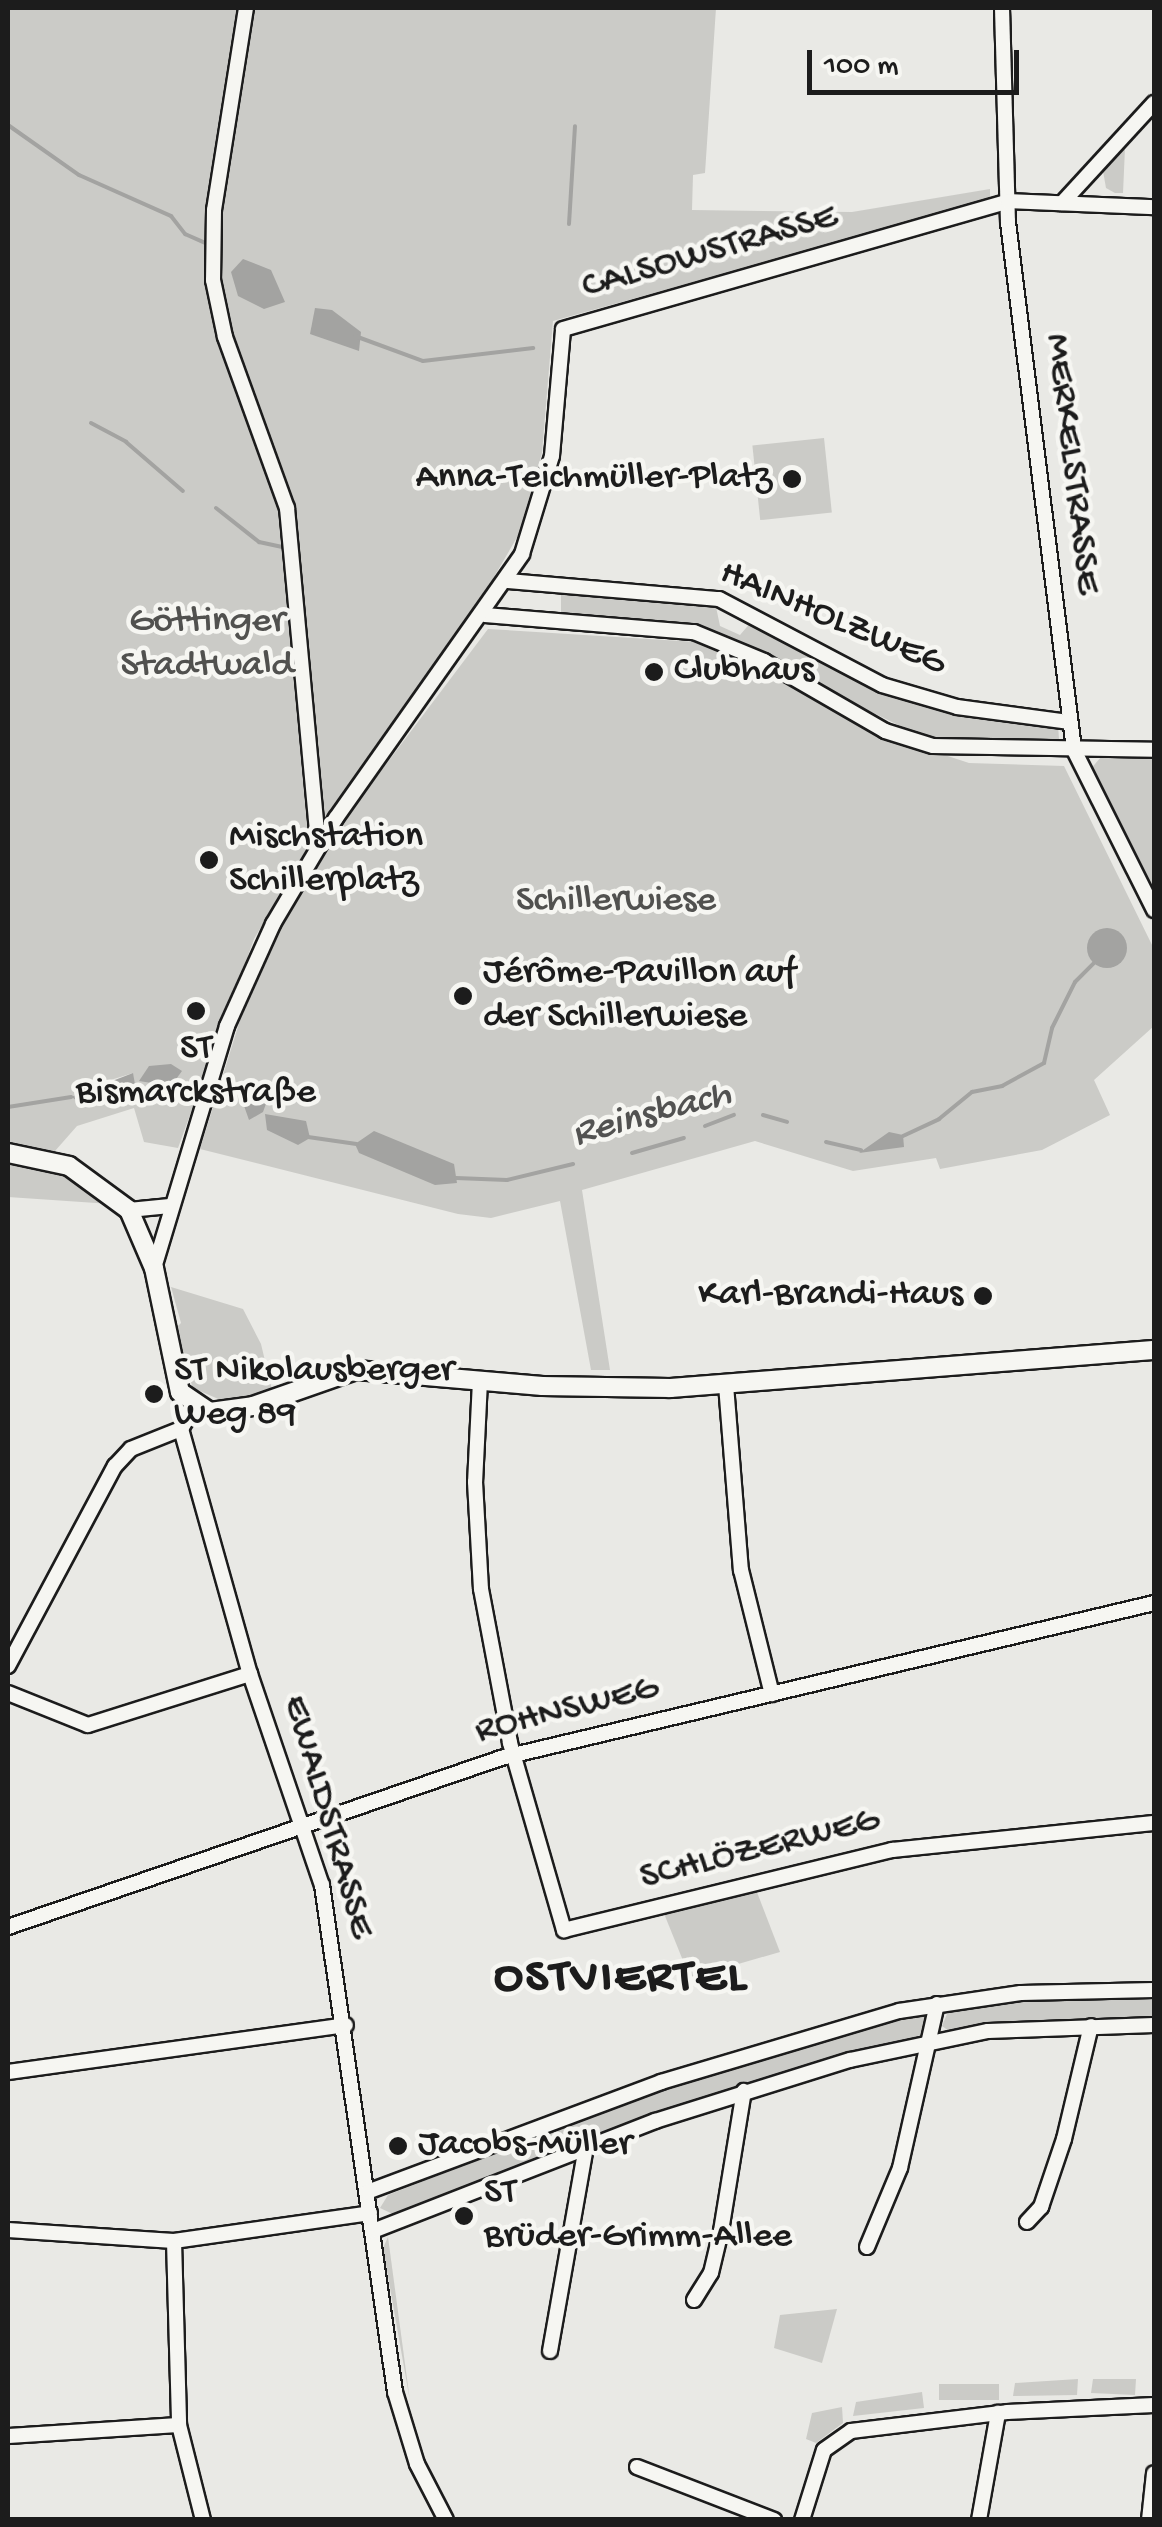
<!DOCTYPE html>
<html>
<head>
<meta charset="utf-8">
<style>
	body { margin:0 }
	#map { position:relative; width:1162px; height:2527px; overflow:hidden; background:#e9e9e5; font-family:"Gochi Hand",sans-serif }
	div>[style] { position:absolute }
	.green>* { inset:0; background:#cbcbc7; transform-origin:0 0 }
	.water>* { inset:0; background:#a3a3a1 }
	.round { border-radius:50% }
	.stream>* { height:4px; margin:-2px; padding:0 2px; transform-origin:2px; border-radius:2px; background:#a3a3a1 }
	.roads { filter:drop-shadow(2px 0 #1c1c1c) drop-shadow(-2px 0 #1c1c1c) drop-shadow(0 2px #1c1c1c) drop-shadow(0 -2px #1c1c1c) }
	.minor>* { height:14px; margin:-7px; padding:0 7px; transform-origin:7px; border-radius:7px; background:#f6f6f2 }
	.tertiary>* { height:18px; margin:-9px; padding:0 9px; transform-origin:9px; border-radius:9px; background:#f6f6f2 }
	.dots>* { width:28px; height:28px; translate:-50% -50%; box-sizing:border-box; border:5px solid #f6f6f2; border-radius:50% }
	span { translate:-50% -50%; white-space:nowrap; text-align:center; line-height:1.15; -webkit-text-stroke:9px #f6f6f2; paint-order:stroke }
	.street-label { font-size:38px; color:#1c1c1c }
	.poi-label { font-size:38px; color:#1c1c1c }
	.right { translate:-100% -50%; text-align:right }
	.left { translate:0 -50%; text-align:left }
	.park-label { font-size:38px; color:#51514f }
	.water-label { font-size:40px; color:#525251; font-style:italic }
	.district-label { font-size:48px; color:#1c1c1c; font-weight:700; letter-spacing:2.5px }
	.frame { position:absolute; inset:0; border:10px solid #1c1c1c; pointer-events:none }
	.scale { position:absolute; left:807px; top:50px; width:212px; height:45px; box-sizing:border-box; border:5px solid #1c1c1c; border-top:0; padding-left:12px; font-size:30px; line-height:35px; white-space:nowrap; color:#1c1c1c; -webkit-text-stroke:8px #f6f6f2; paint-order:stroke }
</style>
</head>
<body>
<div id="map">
	<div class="green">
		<i style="clip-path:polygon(evenodd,8px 8px,716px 8px,705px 173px,693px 175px,692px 210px,852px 212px,990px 189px,990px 200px,553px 321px,542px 453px,519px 534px,460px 635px,312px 840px,254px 939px,178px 1148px,144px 1142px,134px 1108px,77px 1126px,55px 1151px,8px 1149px,8px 8px,133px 1073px,111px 1099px,87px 1105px,81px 1100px,82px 1089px,133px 1073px)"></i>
		<i style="clip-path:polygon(1125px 148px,1123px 193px,1115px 193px,1106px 188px,1103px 171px)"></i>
		<i style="left:824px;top:438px;width:75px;height:72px;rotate:84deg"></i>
		<i style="clip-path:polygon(561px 590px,715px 602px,720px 626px,740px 635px,752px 621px,882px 689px,1058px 725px,1059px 739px,929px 740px,697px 627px,561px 616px)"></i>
		<i style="clip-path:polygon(488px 629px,713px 643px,884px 735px,969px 763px,1064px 766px,1154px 949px,1154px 1026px,1094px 1080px,1110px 1115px,1042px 1150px,940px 1169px,936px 1158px,853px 1171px,755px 1141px,582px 1190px,610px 1370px,591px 1370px,560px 1201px,491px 1218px,458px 1214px,200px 1149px,241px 1017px,283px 924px,344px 820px)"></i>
		<i style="clip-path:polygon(1101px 757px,1154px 757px,1154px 898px,1089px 771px)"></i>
		<i style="clip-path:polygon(8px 1163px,68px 1175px,111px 1204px,8px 1197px)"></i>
		<i style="clip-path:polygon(171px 1287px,243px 1309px,261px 1344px,272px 1390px,223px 1401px,193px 1388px,173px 1331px,181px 1323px)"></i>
		<i style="clip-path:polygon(755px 1887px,780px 1952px,690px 1978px,663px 1911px)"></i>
		<i style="clip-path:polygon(1154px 1997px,1154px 2019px,949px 2031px,942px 2026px,949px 2009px,1028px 1999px)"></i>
		<i style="clip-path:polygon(921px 2013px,926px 2019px,921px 2035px,626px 2124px,397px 2216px,380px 2208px,388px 2195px,659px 2089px)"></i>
		<i style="clip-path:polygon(388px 2237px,410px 2401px,383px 2248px)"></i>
		<i style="clip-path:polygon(837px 2309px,822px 2363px,774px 2348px,780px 2315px)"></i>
		<i style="clip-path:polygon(1078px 2379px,1077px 2395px,1013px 2396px,1015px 2383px)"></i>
		<i style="clip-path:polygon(1136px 2379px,1135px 2395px,1091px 2393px,1093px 2379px)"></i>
		<i style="left:999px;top:2384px;width:16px;height:60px;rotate:90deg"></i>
		<i style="clip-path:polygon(922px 2392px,924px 2408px,853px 2416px,856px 2402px)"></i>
		<i style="clip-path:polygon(842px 2407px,843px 2423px,816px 2443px,806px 2439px,812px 2413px)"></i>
	</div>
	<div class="water">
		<i style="clip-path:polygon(243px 259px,271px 270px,285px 302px,264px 309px,238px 296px,231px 272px)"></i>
		<i style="clip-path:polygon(315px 308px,332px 310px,361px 332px,359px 351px,310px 334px)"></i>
		<i class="round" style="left:1087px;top:928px;width:40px;height:40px"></i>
		<i style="clip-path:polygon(171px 1064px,182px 1071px,171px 1086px,139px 1081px,149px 1066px)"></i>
		<i style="clip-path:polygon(133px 1073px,136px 1090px,126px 1096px,86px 1105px,71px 1097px)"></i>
		<i style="clip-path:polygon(249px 1079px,267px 1101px,263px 1112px,249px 1120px,237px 1086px,246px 1088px)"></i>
		<i style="clip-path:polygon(265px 1114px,306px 1121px,310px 1138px,298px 1145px,267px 1130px)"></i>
		<i style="clip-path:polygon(374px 1131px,454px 1164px,457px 1183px,435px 1185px,359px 1153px,355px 1144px)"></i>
		<i style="clip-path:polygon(889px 1132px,903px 1135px,904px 1147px,859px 1153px)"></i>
	</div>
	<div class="stream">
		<i style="left:8px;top:125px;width:87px;rotate:35.2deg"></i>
		<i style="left:79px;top:175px;width:101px;rotate:24deg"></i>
		<i style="left:171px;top:216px;width:23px;rotate:52deg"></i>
		<i style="left:185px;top:234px;width:22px;rotate:24deg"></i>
		<i style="left:569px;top:224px;width:98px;rotate:-86.5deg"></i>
		<i style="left:355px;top:336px;width:72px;rotate:20.2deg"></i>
		<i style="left:423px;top:361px;width:111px;rotate:-6.7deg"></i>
		<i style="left:91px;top:423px;width:40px;rotate:28deg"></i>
		<i style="left:126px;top:442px;width:75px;rotate:40.7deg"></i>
		<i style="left:216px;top:508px;width:55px;rotate:38.3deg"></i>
		<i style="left:259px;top:542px;width:25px;rotate:12deg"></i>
		<i style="left:8px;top:1107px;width:64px;rotate:-9deg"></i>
		<i style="left:763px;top:1115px;width:25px;rotate:16deg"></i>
		<i style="left:705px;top:1126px;width:31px;rotate:-21deg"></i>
		<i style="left:903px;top:1136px;width:40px;rotate:-25deg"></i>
		<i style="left:939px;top:1119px;width:43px;rotate:-39.3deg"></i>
		<i style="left:972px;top:1092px;width:31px;rotate:-11deg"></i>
		<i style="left:1002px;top:1086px;width:48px;rotate:-28.7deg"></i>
		<i style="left:1044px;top:1063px;width:36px;rotate:-77deg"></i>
		<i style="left:1052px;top:1028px;width:51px;rotate:-63.4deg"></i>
		<i style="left:1075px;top:982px;width:27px;rotate:-45deg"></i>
		<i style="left:308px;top:1137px;width:49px;rotate:8.1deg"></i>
		<i style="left:826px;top:1142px;width:36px;rotate:13deg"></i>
		<i style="left:632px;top:1153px;width:54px;rotate:-16.1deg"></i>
		<i style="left:456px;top:1178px;width:51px;rotate:2.2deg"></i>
		<i style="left:507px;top:1180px;width:68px;rotate:-13.6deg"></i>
	</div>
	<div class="roads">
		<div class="minor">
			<i style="left:246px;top:8px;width:205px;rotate:99deg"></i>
			<i style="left:214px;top:210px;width:70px;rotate:90.8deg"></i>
			<i style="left:213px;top:280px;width:58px;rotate:78.1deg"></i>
			<i style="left:225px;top:337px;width:182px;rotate:70.1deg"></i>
			<i style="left:287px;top:508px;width:337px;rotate:84.7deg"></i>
			<i style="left:1002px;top:8px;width:214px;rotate:88.4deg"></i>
			<i style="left:1008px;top:222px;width:532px;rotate:82.87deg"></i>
			<i style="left:1074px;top:750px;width:179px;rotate:63.4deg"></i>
			<i style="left:1062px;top:203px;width:136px;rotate:-47.4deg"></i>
			<i style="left:508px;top:581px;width:212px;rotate:4.9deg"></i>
			<i style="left:719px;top:599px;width:184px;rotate:27.8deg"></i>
			<i style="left:882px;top:685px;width:78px;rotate:16.3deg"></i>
			<i style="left:957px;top:707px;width:114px;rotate:7.6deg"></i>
			<i style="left:485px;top:615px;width:210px;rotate:4.7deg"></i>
			<i style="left:694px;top:632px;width:76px;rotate:22.5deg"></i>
			<i style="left:764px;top:661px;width:140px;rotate:30deg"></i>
			<i style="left:885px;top:731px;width:50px;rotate:17.4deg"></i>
			<i style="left:933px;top:746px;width:221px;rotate:1deg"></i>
			<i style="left:129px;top:1210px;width:41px;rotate:-5.6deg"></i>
			<i style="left:154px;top:1268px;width:253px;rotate:-73.2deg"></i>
			<i style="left:227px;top:1026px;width:112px;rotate:-65.7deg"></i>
			<i style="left:273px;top:924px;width:123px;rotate:-59.3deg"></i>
			<i style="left:336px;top:818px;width:323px;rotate:-54.8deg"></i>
			<i style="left:522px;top:554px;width:102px;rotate:-73deg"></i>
			<i style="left:552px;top:456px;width:127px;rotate:-85deg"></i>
			<i style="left:563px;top:329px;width:463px;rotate:-16deg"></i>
			<i style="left:1008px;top:201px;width:146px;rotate:2.4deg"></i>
			<i style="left:480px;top:1381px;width:101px;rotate:92.8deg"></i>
			<i style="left:475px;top:1482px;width:107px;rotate:86.8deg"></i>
			<i style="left:481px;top:1589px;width:157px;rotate:79.3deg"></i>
			<i style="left:510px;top:1743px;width:195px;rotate:73.9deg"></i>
			<i style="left:564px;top:1930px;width:338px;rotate:-13.7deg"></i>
			<i style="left:892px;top:1850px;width:263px;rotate:-5.9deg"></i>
			<i style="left:726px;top:1385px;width:186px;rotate:85.4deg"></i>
			<i style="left:741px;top:1570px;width:128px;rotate:76deg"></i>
			<i style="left:181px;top:1429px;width:255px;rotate:74.3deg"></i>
			<i style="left:250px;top:1674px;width:223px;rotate:71.2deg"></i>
			<i style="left:322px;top:1885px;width:512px;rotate:81.81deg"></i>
			<i style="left:395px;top:2392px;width:75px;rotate:73deg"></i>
			<i style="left:417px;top:2464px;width:63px;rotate:62.6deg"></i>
			<i style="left:181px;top:1429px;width:26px;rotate:-59deg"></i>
			<i style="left:8px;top:1666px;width:227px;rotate:-61.9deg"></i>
			<i style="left:115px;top:1466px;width:23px;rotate:-47deg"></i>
			<i style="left:131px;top:1449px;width:54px;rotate:-21.8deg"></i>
			<i style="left:8px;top:1693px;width:86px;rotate:21.8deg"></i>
			<i style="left:88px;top:1725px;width:170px;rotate:-17.5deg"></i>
			<i style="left:8px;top:1927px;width:521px;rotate:-18.92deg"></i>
			<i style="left:501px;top:1758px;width:671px;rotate:-13.35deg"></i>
			<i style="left:8px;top:2072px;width:341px;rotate:-7.9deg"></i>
			<i style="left:367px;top:2192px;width:314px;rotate:-20.5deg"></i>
			<i style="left:661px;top:2082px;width:248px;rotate:-16.6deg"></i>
			<i style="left:899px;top:2011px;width:123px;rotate:-8.4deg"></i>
			<i style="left:1021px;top:1993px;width:133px;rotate:-1.3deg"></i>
			<i style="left:1027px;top:2222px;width:21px;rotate:-47deg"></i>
			<i style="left:1041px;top:2207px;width:72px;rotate:-71.3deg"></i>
			<i style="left:1064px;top:2139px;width:116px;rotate:-76.6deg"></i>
			<i style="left:8px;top:2230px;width:166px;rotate:3.8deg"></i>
			<i style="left:174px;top:2241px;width:198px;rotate:-8.1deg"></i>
			<i style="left:373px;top:2231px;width:303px;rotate:-21.3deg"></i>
			<i style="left:655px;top:2121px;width:204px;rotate:-17.4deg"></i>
			<i style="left:850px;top:2060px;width:141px;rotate:-11.9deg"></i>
			<i style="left:988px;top:2031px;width:166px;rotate:-2.1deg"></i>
			<i style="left:174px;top:2241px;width:184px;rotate:88.4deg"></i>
			<i style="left:179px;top:2425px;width:98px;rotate:75.8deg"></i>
			<i style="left:867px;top:2247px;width:86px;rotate:-67.3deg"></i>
			<i style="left:900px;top:2168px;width:168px;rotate:-77.3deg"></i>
			<i style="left:694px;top:2300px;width:32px;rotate:-58deg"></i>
			<i style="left:711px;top:2273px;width:43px;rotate:-76.6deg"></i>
			<i style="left:721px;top:2231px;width:142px;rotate:-80.7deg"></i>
			<i style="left:550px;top:2351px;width:208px;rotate:-80deg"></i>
			<i style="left:8px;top:2436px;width:171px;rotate:-3.7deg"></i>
			<i style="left:637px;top:2467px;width:147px;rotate:21.1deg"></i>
			<i style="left:802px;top:2520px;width:73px;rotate:-72.6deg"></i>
			<i style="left:824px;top:2450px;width:33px;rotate:-35deg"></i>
			<i style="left:851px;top:2431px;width:157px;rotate:-6.9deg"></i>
			<i style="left:1007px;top:2412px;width:147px;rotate:-2.7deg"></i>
			<i style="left:979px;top:2520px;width:109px;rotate:-79.9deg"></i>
			<i style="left:1149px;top:2520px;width:47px;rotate:-83.9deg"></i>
		</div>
		<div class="tertiary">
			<i style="left:8px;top:1153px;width:62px;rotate:12deg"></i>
			<i style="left:69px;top:1166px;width:74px;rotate:36.3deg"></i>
			<i style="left:129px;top:1210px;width:63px;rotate:66.7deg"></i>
			<i style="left:154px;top:1268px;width:127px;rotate:78.2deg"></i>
			<i style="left:180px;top:1392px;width:36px;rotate:34deg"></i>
			<i style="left:210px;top:1412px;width:43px;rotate:-7.9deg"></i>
			<i style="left:253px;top:1406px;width:109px;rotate:-19.3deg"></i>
			<i style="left:356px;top:1370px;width:187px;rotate:4.9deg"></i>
			<i style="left:542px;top:1386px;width:128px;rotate:0.9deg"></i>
			<i style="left:670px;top:1388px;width:485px;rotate:-4.5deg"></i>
		</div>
	</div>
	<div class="dots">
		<i style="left:792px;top:479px;background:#1c1c1c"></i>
		<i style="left:654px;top:672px;background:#1c1c1c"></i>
		<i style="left:209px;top:860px;background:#1c1c1c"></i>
		<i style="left:463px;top:996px;background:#1c1c1c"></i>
		<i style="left:196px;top:1011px;background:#1c1c1c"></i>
		<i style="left:983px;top:1296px;background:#1c1c1c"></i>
		<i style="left:154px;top:1394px;background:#1c1c1c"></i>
		<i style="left:398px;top:2146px;background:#1c1c1c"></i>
		<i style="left:464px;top:2216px;background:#1c1c1c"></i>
	</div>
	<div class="street-label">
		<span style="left:710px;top:253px;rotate:-16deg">CALSOWSTRASSE</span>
		<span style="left:1071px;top:464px;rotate:83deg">MERKELSTRASSE</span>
		<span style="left:832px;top:620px;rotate:23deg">HAINHOLZWEG</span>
		<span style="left:567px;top:1711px;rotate:-14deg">ROHNSWEG</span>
		<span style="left:327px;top:1817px;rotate:74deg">EWALDSTRASSE</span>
		<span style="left:760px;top:1850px;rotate:-14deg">SCHLÖZERWEG</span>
	</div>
	<div class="poi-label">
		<span class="right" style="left:772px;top:479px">Anna-Teichmüller-Platz</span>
		<span class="left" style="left:674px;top:672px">Clubhaus</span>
		<span class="left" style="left:229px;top:860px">Mischstation<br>Schillerplatz</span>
		<span class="left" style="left:483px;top:996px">Jérôme-Pavillon auf<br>der Schillerwiese</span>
		<span style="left:196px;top:1072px">ST<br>Bismarckstraße</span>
		<span class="right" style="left:963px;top:1296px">Karl-Brandi-Haus</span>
		<span class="left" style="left:174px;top:1394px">ST Nikolausberger<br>Weg 89</span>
		<span class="left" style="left:418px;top:2146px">Jacobs-Müller</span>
		<span class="left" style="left:484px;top:2216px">ST<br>Brüder-Grimm-Allee</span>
	</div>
	<div class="park-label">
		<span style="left:207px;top:645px">Göttinger<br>Stadtwald</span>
		<span style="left:616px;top:902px">Schillerwiese</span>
	</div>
	<div class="water-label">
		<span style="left:652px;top:1116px;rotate:-15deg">Reinsbach</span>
	</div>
	<div class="district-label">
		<span style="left:621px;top:1980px">OSTVIERTEL</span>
	</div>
	<div class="frame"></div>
	<div class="scale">100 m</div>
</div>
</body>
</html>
